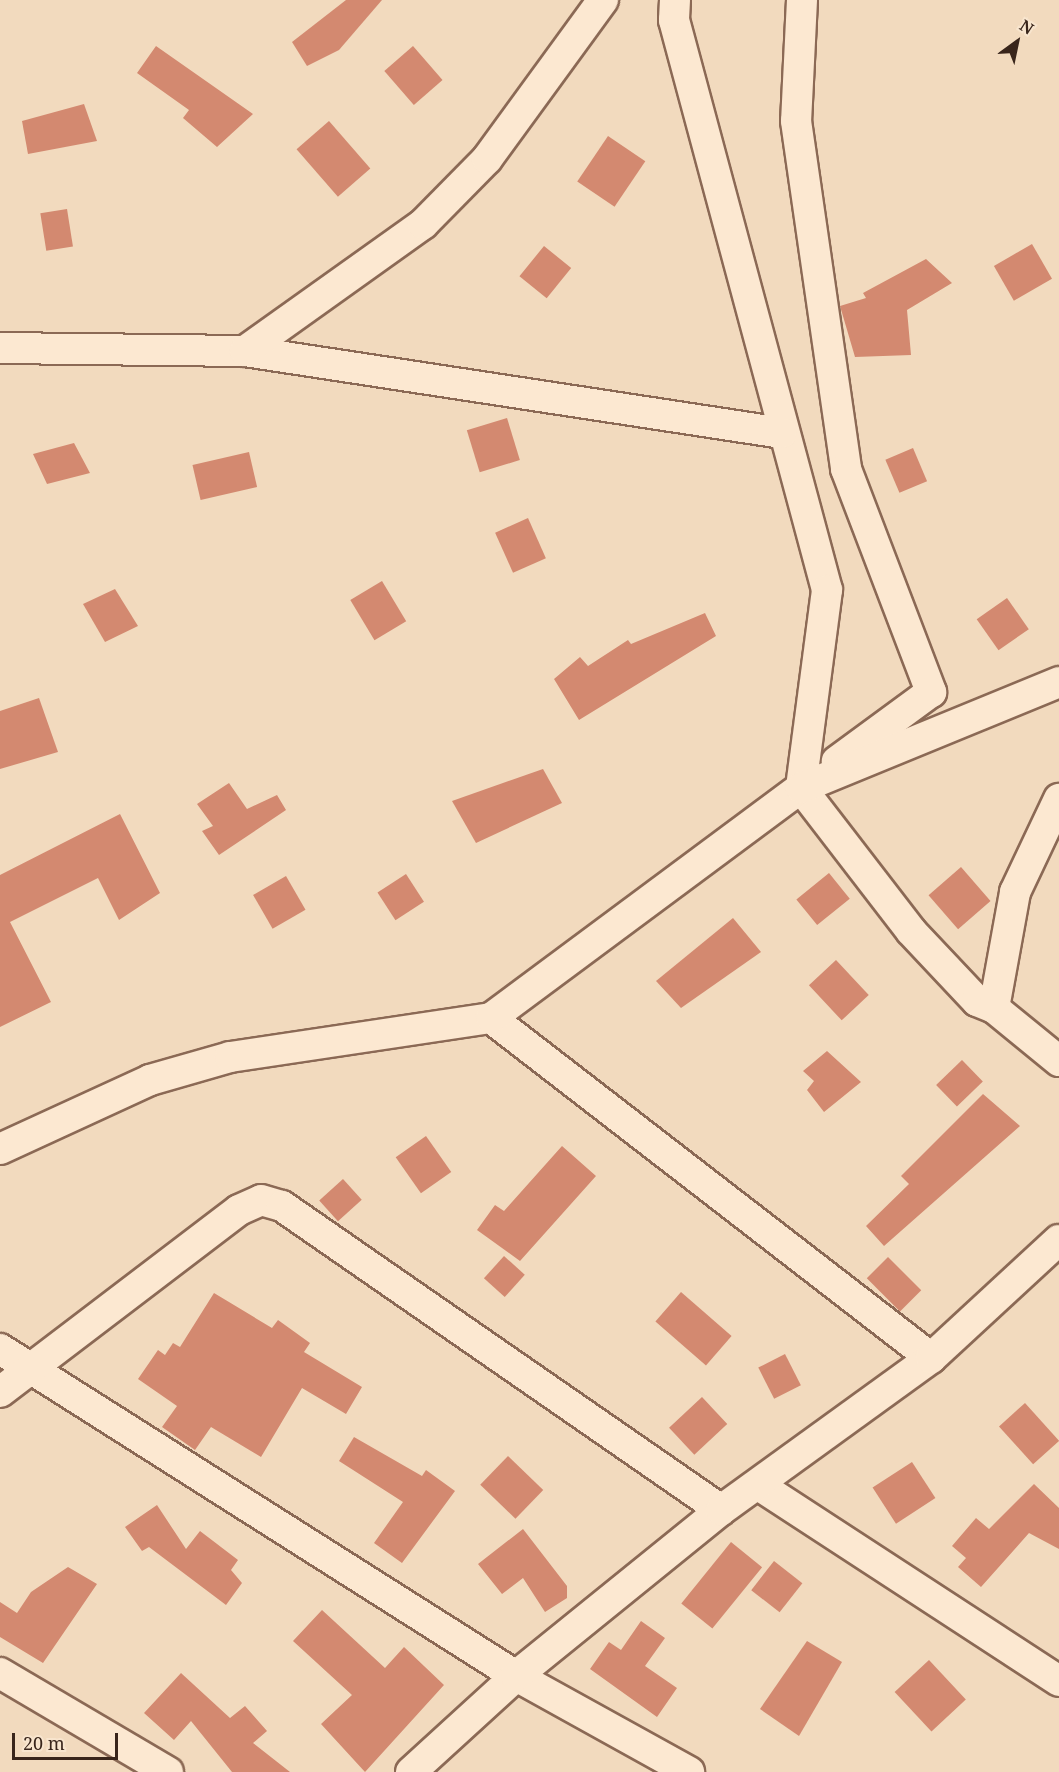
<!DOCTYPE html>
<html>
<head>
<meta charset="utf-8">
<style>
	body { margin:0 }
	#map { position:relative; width:1059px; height:1772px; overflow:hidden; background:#f2dabe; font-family:"Noto Serif",serif }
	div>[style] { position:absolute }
	.building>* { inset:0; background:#d38970; transform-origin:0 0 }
	.roads { filter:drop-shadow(2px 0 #8b6955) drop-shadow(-2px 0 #8b6955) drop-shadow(0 2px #8b6955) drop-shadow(0 -2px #8b6955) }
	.minor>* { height:30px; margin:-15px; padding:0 15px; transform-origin:15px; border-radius:15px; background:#fce8d1 }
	span { translate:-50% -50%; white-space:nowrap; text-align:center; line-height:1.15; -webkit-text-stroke:4.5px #f8e5ce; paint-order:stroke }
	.north { position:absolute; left:987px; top:12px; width:60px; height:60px; -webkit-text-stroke:4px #f8e5ce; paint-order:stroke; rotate:33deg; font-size:16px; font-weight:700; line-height:24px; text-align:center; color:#39251b }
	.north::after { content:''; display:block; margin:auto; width:21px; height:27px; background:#39251b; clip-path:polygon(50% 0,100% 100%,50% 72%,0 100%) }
	.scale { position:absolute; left:12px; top:1733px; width:106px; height:27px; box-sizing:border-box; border:3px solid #39251b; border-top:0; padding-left:8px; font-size:18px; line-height:21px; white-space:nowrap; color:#39251b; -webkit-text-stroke:4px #f8e5ce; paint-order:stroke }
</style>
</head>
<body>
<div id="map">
	<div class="building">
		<i style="clip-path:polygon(346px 0,382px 0,339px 50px,307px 66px,292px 42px)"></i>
		<i style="clip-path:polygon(156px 46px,253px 114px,217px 147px,183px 118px,189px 110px,137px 73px)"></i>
		<i style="left:413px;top:46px;width:45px;height:38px;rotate:49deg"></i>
		<i style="clip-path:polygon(84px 104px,97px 141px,28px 154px,22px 121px)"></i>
		<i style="left:329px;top:121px;width:63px;height:43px;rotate:49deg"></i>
		<i style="left:608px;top:136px;width:45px;height:55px;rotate:34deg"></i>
		<i style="left:67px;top:209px;width:38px;height:27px;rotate:81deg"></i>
		<i style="left:1032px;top:244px;width:40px;height:44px;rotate:60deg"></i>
		<i style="left:544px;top:246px;width:35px;height:39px;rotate:39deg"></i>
		<i style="clip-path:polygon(926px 259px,952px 283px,907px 310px,911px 355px,855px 357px,840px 306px,866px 298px,863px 293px)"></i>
		<i style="left:507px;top:418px;width:44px;height:42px;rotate:73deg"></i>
		<i style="clip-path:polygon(74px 443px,90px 473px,47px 484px,33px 454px)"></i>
		<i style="left:913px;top:448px;width:36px;height:30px;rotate:67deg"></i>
		<i style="left:249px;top:452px;width:36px;height:58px;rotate:77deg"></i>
		<i style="left:528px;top:518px;width:44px;height:36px;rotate:66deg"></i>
		<i style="left:382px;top:581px;width:47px;height:37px;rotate:59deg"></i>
		<i style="clip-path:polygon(115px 589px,138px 626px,105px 642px,83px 604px)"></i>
		<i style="left:1007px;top:598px;width:38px;height:37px;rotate:55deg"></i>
		<i style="clip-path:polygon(705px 613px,716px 636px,579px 720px,554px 679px,580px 657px,588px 666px,628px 640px,631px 644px)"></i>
		<i style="clip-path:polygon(39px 698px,58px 752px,0 769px,0 711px)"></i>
		<i style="clip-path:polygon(543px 769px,562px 803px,476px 843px,452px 801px)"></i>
		<i style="clip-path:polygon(229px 783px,247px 809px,277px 795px,286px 810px,219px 855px,202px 831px,213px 826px,197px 804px)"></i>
		<i style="clip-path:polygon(120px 814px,160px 893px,119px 920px,98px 878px,10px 922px,51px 1002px,0 1027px,0 875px)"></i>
		<i style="left:961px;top:867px;width:45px;height:43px;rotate:49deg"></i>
		<i style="left:829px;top:873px;width:33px;height:42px;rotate:51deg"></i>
		<i style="left:406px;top:874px;width:33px;height:34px;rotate:57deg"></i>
		<i style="left:286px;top:876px;width:39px;height:38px;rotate:60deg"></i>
		<i style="clip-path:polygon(733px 918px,761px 952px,681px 1008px,656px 981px)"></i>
		<i style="left:836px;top:960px;width:48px;height:37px;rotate:47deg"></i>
		<i style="clip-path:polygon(827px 1051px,861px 1082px,824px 1112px,807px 1090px,814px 1081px,803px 1071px)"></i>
		<i style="left:962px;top:1060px;width:30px;height:36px;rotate:46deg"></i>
		<i style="clip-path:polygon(983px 1094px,1020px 1126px,884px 1246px,866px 1226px,909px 1184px,901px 1176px)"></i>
		<i style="left:426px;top:1136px;width:44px;height:37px;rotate:55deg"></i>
		<i style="clip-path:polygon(562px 1146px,596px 1176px,520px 1261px,477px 1230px,495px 1205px,504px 1211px)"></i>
		<i style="left:343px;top:1179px;width:28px;height:32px;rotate:48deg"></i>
		<i style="left:504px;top:1256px;width:28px;height:30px;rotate:42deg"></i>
		<i style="left:888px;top:1257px;width:47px;height:30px;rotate:45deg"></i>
		<i style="left:681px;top:1292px;width:67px;height:39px;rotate:41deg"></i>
		<i style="clip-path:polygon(214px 1293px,272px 1328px,278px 1320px,310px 1343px,304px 1352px,362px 1387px,346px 1414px,302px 1388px,261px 1457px,211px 1427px,195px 1450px,162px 1427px,177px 1406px,138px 1379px,158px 1350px,165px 1355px,173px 1343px,180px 1347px)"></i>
		<i style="left:785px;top:1354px;width:35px;height:30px;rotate:63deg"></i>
		<i style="left:702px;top:1397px;width:37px;height:45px;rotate:47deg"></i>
		<i style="left:1025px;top:1403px;width:51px;height:35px;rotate:48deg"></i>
		<i style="clip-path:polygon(354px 1437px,422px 1476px,426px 1470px,455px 1491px,402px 1563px,374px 1543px,403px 1502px,339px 1461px)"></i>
		<i style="left:508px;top:1456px;width:49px;height:40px;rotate:44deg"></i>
		<i style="left:912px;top:1462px;width:43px;height:47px;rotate:57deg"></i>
		<i style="clip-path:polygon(1034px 1484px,1059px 1508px,1059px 1549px,1029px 1533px,981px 1587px,958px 1567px,966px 1558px,952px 1546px,976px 1518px,989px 1529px)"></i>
		<i style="clip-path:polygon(157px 1505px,186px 1549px,200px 1531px,238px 1560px,231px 1570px,242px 1583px,226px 1605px,149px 1547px,142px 1551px,125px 1527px)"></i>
		<i style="clip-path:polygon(523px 1529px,567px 1586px,567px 1598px,545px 1612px,523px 1578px,502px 1594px,478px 1564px)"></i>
		<i style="left:731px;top:1542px;width:40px;height:79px;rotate:39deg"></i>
		<i style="left:774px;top:1561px;width:36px;height:37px;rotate:38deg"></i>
		<i style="clip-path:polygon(68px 1567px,97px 1584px,43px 1663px,0 1637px,0 1602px,17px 1613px,31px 1592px)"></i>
		<i style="clip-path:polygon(322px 1610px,385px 1668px,404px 1647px,444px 1685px,365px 1772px,321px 1724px,352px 1695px,293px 1641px)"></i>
		<i style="clip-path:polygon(641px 1621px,665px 1638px,645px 1666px,677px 1688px,657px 1717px,590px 1669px,609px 1642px,621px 1650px)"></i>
		<i style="clip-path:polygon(807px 1641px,842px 1662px,799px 1736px,760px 1709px)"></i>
		<i style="left:929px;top:1660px;width:54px;height:47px;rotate:47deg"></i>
		<i style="clip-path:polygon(181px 1673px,230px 1718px,245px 1706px,267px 1731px,253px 1743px,290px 1772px,232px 1772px,191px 1721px,174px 1740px,144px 1713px)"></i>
	</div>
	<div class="roads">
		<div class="minor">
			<i style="left:675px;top:0;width:20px;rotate:93deg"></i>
			<i style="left:674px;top:20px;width:590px;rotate:74.97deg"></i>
			<i style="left:827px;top:590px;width:200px;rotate:97.5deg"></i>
			<i style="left:801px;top:788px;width:180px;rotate:52.4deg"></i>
			<i style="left:911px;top:931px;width:96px;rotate:46.7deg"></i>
			<i style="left:977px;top:1001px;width:18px;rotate:22deg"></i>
			<i style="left:994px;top:1008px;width:84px;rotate:39.2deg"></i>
			<i style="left:802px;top:0;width:121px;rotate:92.8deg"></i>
			<i style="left:796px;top:121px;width:352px;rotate:81.8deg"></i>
			<i style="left:846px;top:469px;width:239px;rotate:69.1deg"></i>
			<i style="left:931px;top:692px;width:117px;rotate:143.7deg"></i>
			<i style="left:0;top:348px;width:245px;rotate:0.7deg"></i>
			<i style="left:245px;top:351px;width:543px;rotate:8.68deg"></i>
			<i style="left:245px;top:351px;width:219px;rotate:-35.5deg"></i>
			<i style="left:423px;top:224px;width:91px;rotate:-45.4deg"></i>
			<i style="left:487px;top:159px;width:197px;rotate:-53.9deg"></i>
			<i style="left:994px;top:1008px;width:118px;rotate:-79.7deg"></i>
			<i style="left:1015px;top:892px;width:103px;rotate:-64.7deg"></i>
			<i style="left:491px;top:1018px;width:556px;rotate:37.69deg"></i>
			<i style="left:0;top:1149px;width:165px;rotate:-24.7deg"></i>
			<i style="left:150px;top:1080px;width:83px;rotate:-16deg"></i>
			<i style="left:230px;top:1057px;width:264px;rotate:-8.5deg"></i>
			<i style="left:491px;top:1018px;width:386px;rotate:-36.6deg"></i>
			<i style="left:801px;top:788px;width:279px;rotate:-22.3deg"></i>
			<i style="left:0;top:1349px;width:611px;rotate:32.36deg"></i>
			<i style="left:516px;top:1676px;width:198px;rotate:29deg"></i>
			<i style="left:0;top:1392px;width:300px;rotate:-37.3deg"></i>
			<i style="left:239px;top:1210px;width:24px;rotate:-24deg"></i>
			<i style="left:261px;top:1200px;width:22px;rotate:16deg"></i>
			<i style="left:282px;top:1206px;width:534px;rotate:34.7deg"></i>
			<i style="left:760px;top:1486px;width:357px;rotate:33.1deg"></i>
			<i style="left:0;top:1673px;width:195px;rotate:30.5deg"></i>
			<i style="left:411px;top:1772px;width:142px;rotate:-42.4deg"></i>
			<i style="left:516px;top:1676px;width:264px;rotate:-39deg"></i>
			<i style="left:721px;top:1510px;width:259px;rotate:-35.9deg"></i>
			<i style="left:931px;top:1358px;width:174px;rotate:-42.7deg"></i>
		</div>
	</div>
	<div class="north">N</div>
	<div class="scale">20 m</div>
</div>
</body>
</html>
